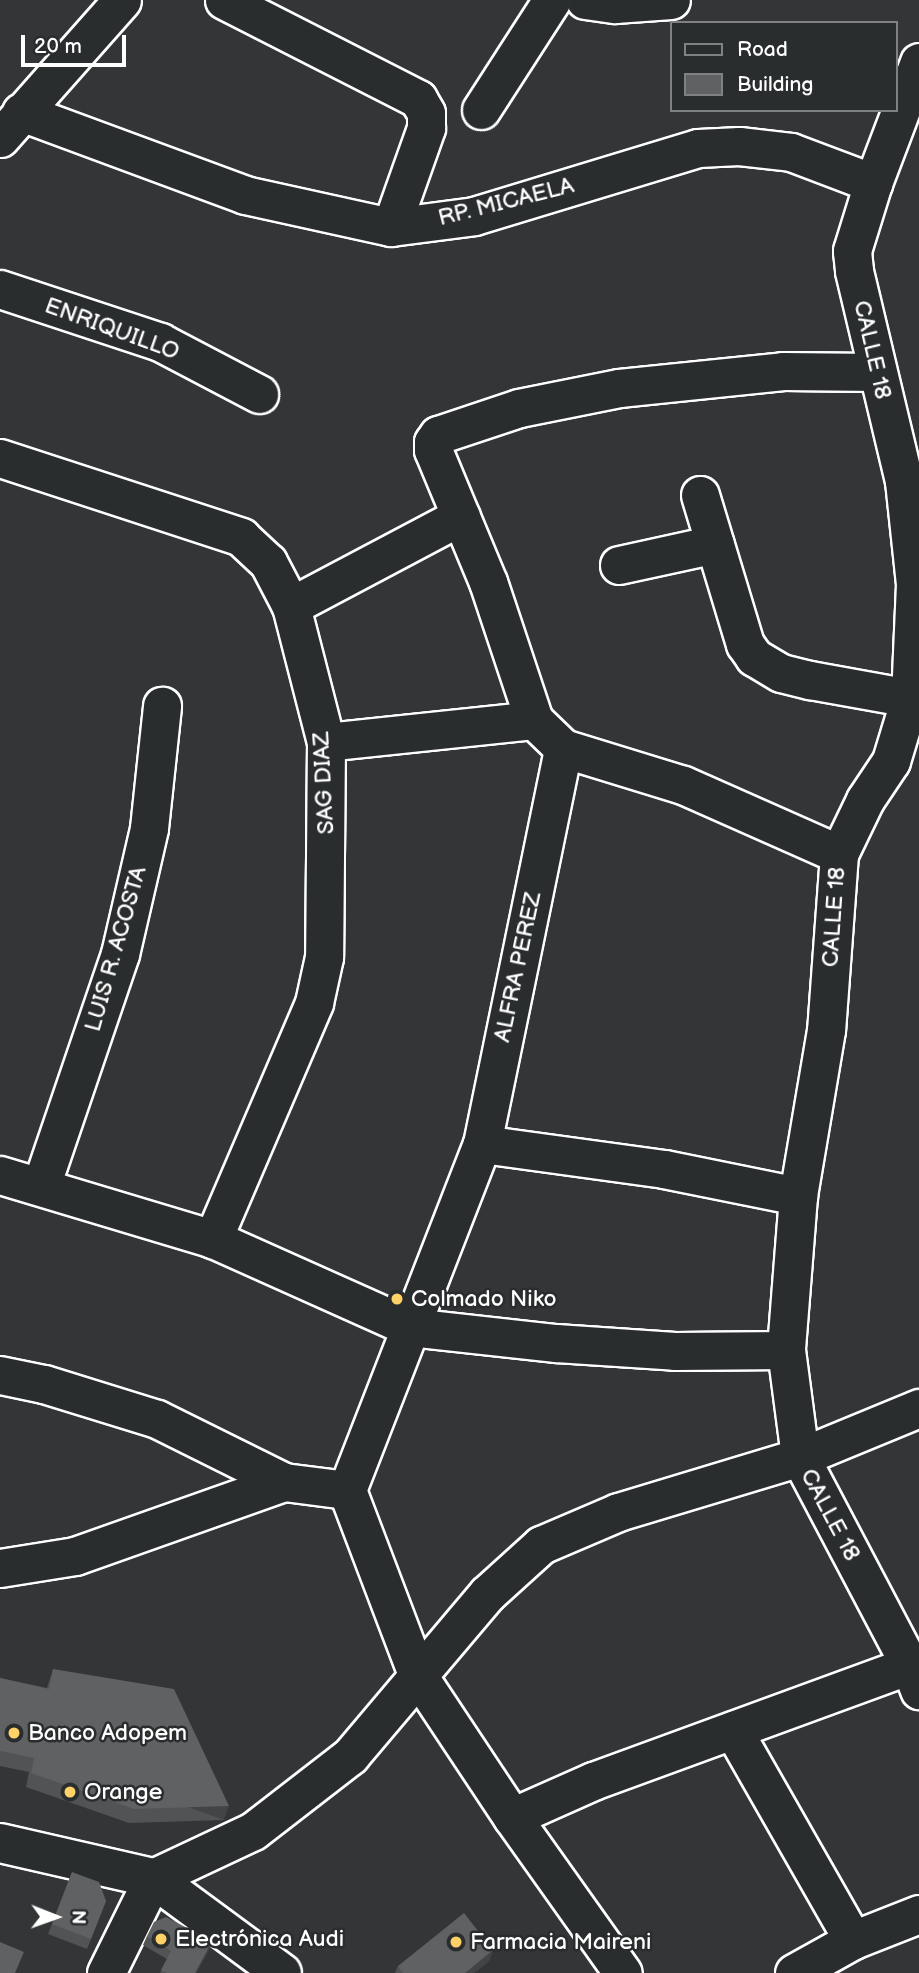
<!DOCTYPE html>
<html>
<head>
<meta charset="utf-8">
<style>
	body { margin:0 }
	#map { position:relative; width:919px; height:1973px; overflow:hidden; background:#333536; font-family:"Balsamiq Sans",sans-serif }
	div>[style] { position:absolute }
	.roads { filter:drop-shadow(2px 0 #fff) drop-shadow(-2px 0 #fff) drop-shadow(0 2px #fff) drop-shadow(0 -2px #fff) }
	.minor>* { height:37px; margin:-18.5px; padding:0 18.5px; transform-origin:18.5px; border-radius:18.5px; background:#2a2d2e }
	.tertiary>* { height:38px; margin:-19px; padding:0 19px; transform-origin:19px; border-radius:19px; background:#2a2d2e }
	.wall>* { inset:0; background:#525354 }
	.shaded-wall>* { inset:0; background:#424445; transform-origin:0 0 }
	.building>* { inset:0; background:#5f6162 }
	.dots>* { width:19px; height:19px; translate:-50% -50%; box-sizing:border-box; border:4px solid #2a2d2e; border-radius:50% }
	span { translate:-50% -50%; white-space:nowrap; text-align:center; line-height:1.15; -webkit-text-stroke:5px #2a2d2e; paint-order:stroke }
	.street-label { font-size:23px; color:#fff }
	.poi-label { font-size:23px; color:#fff }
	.left { translate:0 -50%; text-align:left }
	.legend { position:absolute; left:670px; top:21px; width:228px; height:91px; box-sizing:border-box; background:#2a2d2e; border:2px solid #7f8182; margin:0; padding:9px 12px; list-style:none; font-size:21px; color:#fff }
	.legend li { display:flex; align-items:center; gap:14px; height:35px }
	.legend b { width:35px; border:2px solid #7f8182 }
	.north { position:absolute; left:21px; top:1882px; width:70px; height:70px; -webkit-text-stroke:5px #2a2d2e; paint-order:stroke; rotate:91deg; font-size:19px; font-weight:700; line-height:28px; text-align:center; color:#fff }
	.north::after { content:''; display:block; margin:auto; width:24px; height:32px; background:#fff; clip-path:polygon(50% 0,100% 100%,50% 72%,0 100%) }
	.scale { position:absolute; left:21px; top:35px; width:105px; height:32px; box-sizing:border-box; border:4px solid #fff; border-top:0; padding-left:9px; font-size:21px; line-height:24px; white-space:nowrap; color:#fff; -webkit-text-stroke:5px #2a2d2e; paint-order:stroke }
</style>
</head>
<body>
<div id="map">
	<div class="roads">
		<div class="minor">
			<i style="left:224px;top:0;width:218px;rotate:27deg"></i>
			<i style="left:418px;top:99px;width:16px;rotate:60deg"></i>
			<i style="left:426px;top:113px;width:15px;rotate:90deg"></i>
			<i style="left:426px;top:128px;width:105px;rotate:109.5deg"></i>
			<i style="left:585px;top:0;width:30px;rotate:8deg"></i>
			<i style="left:615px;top:4px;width:56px;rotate:-4.1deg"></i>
			<i style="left:919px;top:62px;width:129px;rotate:110.8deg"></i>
			<i style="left:873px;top:183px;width:71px;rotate:107.2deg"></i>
			<i style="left:852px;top:251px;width:20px;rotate:84deg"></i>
			<i style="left:854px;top:271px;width:216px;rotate:76.6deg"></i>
			<i style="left:904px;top:481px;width:104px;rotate:83.9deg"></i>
			<i style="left:915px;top:584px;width:114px;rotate:92.5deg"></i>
			<i style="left:910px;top:698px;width:66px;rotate:106.8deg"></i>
			<i style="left:891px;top:761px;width:47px;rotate:123.7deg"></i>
			<i style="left:865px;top:800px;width:60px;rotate:115.7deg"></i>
			<i style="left:839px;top:854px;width:176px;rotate:94.2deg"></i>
			<i style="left:826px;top:1030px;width:168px;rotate:99.6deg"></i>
			<i style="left:798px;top:1196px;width:154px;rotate:94.5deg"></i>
			<i style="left:786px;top:1350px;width:108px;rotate:82.5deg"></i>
			<i style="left:800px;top:1457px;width:236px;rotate:62.2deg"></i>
			<i style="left:910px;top:1666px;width:26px;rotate:69deg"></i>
			<i style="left:481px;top:110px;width:131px;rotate:-57.2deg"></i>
			<i style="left:21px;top:112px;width:239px;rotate:20.3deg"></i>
			<i style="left:245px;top:195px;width:149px;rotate:12.4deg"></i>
			<i style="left:391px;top:227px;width:84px;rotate:-7.5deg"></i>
			<i style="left:474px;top:216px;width:234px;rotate:-16.9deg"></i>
			<i style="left:698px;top:148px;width:41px;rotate:-2.8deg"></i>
			<i style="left:739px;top:146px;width:52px;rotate:6.6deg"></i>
			<i style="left:791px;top:152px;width:88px;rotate:20.7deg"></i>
			<i style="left:0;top:138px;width:184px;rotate:-48.5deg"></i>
			<i style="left:0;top:289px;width:169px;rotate:18.3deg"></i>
			<i style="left:160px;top:342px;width:112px;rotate:27.7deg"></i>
			<i style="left:0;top:458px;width:254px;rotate:18.1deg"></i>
			<i style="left:241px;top:537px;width:37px;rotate:43deg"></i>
			<i style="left:268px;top:562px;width:50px;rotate:62.4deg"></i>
			<i style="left:291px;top:606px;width:140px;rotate:75.6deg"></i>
			<i style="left:326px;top:742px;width:215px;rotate:90.5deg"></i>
			<i style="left:324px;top:957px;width:47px;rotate:102.3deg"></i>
			<i style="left:314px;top:1003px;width:257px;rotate:113.2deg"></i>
			<i style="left:700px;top:495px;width:156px;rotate:73.2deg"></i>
			<i style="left:745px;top:644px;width:16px;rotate:55deg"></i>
			<i style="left:754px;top:657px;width:31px;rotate:31deg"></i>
			<i style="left:781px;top:673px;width:30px;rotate:14deg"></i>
			<i style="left:810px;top:680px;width:102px;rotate:10.2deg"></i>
			<i style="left:619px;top:565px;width:98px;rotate:-12.3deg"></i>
			<i style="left:291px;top:606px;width:192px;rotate:-27.9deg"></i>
			<i style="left:326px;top:742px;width:209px;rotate:-6deg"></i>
			<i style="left:839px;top:854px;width:171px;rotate:-156.1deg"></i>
			<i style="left:683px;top:785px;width:126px;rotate:-162.9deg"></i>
			<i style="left:563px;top:748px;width:40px;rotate:-136deg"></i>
			<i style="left:534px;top:720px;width:145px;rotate:-108.4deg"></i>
			<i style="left:488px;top:582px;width:143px;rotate:-112.6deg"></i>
			<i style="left:433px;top:450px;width:8px;rotate:-90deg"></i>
			<i style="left:433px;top:442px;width:9px;rotate:-54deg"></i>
			<i style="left:438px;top:435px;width:85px;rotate:-18.4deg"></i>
			<i style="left:519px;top:408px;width:102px;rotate:-11.3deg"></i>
			<i style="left:619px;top:388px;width:165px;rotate:-5.9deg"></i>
			<i style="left:783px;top:371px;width:94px;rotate:0.6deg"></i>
			<i style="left:482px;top:1144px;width:184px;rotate:7.8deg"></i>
			<i style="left:664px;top:1169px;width:137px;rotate:11.4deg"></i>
			<i style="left:0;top:1175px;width:222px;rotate:16.7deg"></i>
			<i style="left:213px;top:1239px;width:216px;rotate:24.1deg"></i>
			<i style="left:410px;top:1327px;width:147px;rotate:6.3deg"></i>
			<i style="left:556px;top:1343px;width:119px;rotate:3.8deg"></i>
			<i style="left:675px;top:1351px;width:111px;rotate:-0.5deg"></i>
			<i style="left:41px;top:1186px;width:245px;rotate:-71.2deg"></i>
			<i style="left:120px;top:954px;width:129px;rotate:-77deg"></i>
			<i style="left:149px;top:828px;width:123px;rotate:-83.9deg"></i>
			<i style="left:0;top:1375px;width:45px;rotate:11.6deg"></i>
			<i style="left:44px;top:1384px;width:118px;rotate:17.2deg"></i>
			<i style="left:157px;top:1419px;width:142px;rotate:26.4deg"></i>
			<i style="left:347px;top:1490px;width:371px;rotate:-68.7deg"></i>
			<i style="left:482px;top:1144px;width:404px;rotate:-78.4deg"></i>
			<i style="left:347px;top:1490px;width:197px;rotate:69.2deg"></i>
			<i style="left:417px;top:1674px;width:172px;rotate:56.4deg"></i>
			<i style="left:512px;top:1817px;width:191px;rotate:54.6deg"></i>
			<i style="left:0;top:1568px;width:76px;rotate:-9.1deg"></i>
			<i style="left:75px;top:1556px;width:222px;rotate:-19.5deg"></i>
			<i style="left:284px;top:1482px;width:64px;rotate:7.2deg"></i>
			<i style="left:733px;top:1730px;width:242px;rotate:60.3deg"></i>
			<i style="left:853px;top:1940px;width:71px;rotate:-21.5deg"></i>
			<i style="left:512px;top:1817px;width:89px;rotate:-24deg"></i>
			<i style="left:593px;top:1781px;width:347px;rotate:-20.1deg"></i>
			<i style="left:106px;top:1973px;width:106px;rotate:-63.7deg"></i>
			<i style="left:153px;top:1878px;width:110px;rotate:-25.2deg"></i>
			<i style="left:253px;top:1831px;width:123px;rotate:-37.7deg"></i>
			<i style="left:350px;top:1756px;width:212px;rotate:-49.8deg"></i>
			<i style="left:487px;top:1594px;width:73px;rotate:-42.2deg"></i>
			<i style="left:541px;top:1545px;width:84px;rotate:-23.2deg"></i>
			<i style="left:618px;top:1512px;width:190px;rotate:-16.8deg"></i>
			<i style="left:800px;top:1457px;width:129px;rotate:-22.4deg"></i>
			<i style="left:794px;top:1973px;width:68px;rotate:-29.2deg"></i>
		</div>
		<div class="tertiary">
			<i style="left:0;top:1843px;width:157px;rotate:12.9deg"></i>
			<i style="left:153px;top:1878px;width:160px;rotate:36.4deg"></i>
		</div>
	</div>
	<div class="wall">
		<i style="clip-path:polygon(53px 1669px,224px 1820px,129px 1823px,26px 1787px,29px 1772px,0 1766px,0 1678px,47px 1688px)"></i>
		<i style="clip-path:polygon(72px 1872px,106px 1901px,87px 1949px,48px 1934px)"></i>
		<i style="clip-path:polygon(147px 1936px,209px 1950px,196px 1973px,160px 1973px,167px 1959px,143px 1945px)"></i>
		<i style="clip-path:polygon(493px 1950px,489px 1961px,474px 1973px,395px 1973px,398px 1966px)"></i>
	</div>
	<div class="shaded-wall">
		<i style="left:229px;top:1806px;width:15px;height:95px;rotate:110deg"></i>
		<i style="clip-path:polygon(212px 1941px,209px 1950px,196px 1973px,195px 1973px)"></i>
		<i style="clip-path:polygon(493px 1950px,489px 1961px,474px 1973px,465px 1973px)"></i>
	</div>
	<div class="building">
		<i style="clip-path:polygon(53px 1669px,174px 1689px,229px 1806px,134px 1809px,31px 1773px,34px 1758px,0 1751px,0 1678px,49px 1689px)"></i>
		<i style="clip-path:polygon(72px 1872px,99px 1882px,106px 1901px,91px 1939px,52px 1924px)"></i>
		<i style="clip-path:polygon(464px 1913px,493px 1950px,465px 1973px,403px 1973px,398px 1966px)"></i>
		<i style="clip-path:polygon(166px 1917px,212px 1941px,195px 1973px,167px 1973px,161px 1970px,171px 1951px,147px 1936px,154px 1922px)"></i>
		<i style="clip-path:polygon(0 1942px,24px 1952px,15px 1973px,0 1973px)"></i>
	</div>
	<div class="dots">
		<i style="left:397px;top:1299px;background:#ffd166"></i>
		<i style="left:14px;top:1733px;background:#ffd166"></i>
		<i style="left:70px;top:1792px;background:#ffd166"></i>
		<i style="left:161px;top:1939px;background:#ffd166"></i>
		<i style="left:456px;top:1942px;background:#ffd166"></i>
	</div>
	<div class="street-label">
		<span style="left:506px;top:202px;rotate:-14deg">RP. MICAELA</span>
		<span style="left:112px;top:329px;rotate:20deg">ENRIQUILLO</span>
		<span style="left:872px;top:350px;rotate:77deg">CALLE 18</span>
		<span style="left:324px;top:783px;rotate:-93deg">SAG DIAZ</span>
		<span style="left:834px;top:917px;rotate:-86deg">CALLE 18</span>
		<span style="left:116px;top:949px;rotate:-74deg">LUIS R. ACOSTA</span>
		<span style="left:518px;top:967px;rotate:-78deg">ALFRA PEREZ</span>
		<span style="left:830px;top:1515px;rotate:62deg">CALLE 18</span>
	</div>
	<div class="poi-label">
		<span class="left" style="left:411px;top:1299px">Colmado Niko</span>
		<span class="left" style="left:28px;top:1733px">Banco Adopem</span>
		<span class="left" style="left:84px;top:1792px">Orange</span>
		<span class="left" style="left:175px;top:1939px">Electrónica Audi</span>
		<span class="left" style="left:470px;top:1942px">Farmacia Maireni</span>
	</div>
	<ul class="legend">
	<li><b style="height:9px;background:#2a2d2e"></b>Road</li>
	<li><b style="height:19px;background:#5f6162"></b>Building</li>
	</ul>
	<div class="north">N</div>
	<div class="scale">20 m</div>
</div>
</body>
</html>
